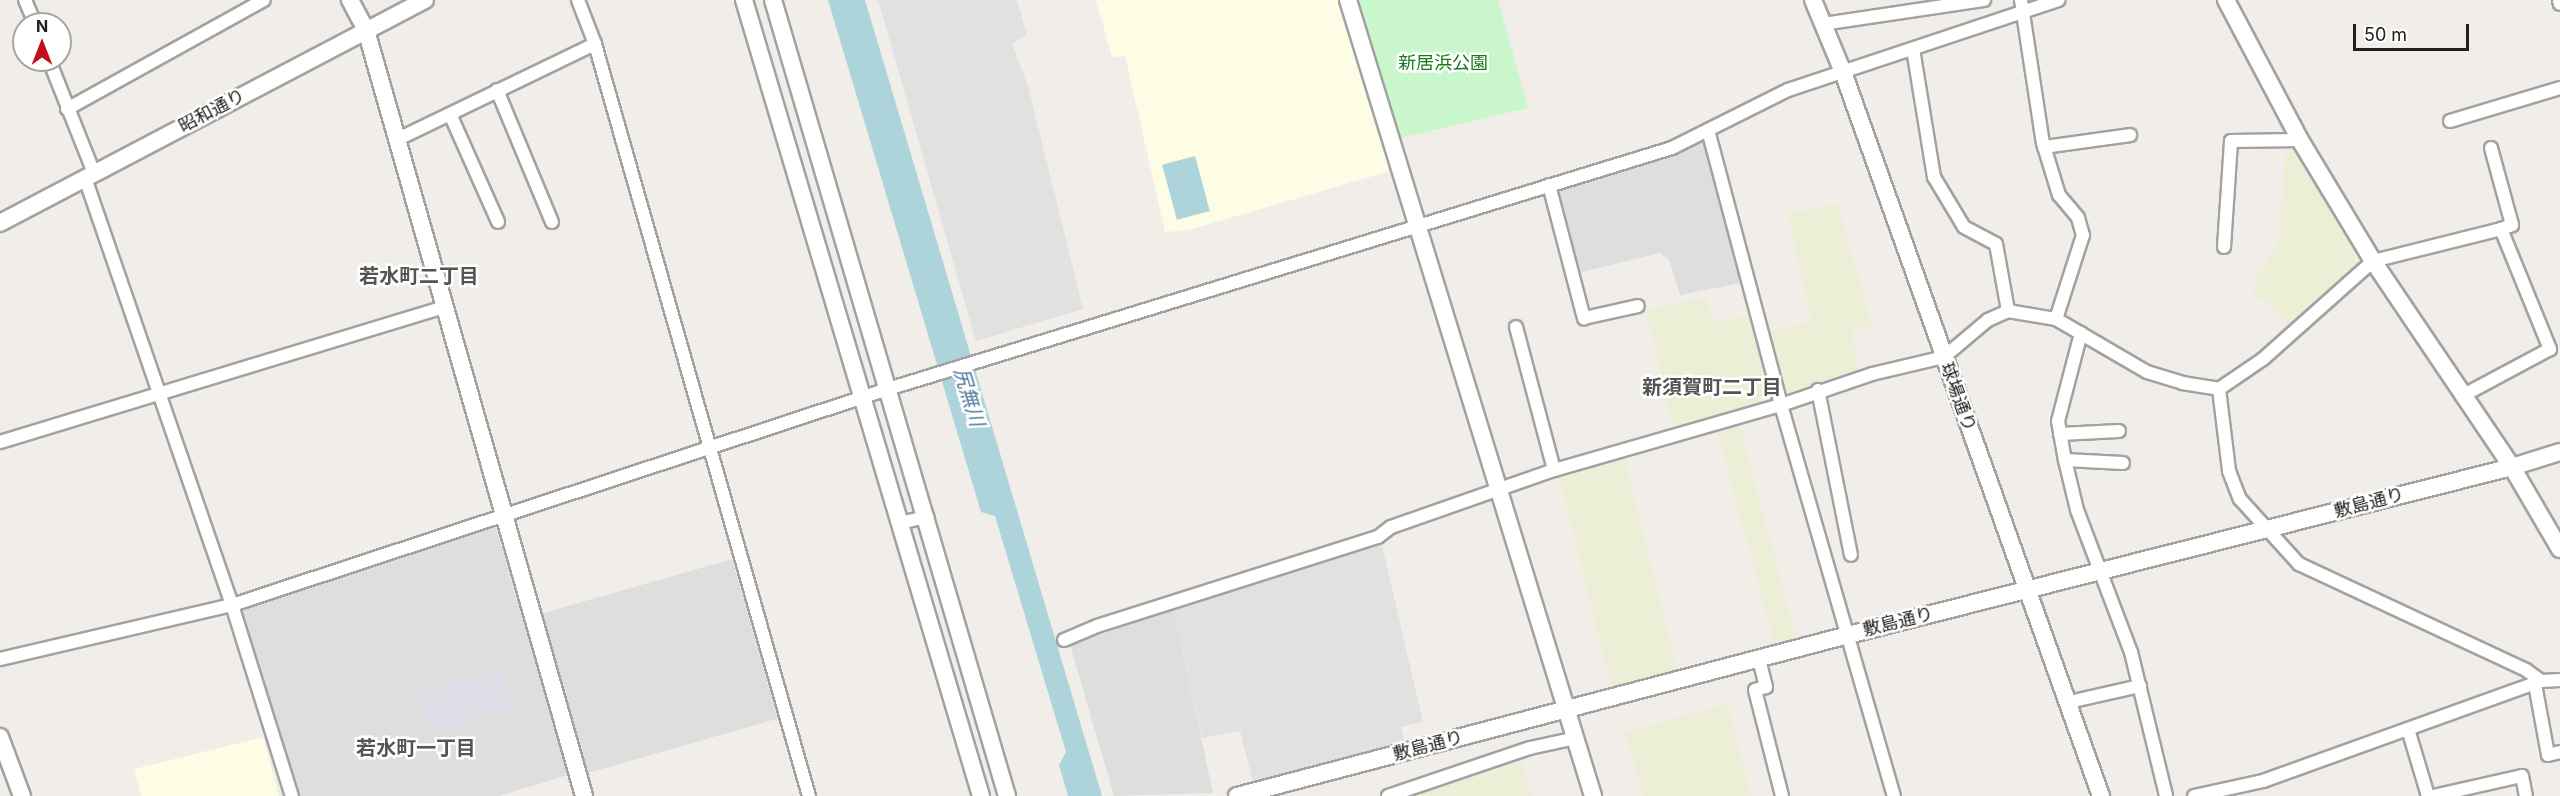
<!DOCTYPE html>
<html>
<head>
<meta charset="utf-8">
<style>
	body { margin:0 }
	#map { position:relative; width:2560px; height:796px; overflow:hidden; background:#f1eee9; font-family:Inter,"Noto Sans JP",sans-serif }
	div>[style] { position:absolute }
	.residential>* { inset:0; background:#dfdede; transform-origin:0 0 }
	.education>* { inset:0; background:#fdfce5 }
	.farmland>* { inset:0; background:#edeed6; transform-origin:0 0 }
	.park>* { inset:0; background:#caf6cb }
	.parking>* { inset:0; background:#e1e1e1 }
	.plaza>* { inset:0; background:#dddde6; transform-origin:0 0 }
	.water>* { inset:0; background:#add3db; transform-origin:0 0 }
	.roads { filter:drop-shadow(2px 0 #a2a2a2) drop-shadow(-2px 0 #a2a2a2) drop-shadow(0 2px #a2a2a2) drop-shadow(0 -2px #a2a2a2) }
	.minor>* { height:12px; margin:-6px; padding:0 6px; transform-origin:6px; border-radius:6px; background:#fff }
	.tertiary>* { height:16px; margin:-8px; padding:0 8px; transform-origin:8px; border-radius:8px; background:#fff }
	span { translate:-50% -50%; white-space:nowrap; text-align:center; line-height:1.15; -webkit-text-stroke:5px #fff; paint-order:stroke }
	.park-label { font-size:18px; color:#147a17 }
	.street-label { font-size:18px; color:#212121 }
	.neighbourhood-label { font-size:20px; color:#545454; font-weight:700 }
	.water-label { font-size:20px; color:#4d789c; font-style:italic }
	.north { position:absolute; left:12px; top:12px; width:60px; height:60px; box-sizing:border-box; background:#fff; border:2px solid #a6a6a6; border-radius:50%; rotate:0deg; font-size:16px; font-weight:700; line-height:24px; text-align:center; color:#212121 }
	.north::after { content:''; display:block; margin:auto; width:21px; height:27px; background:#c30f19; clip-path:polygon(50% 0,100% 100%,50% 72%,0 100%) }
	.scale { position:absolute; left:2353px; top:24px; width:116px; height:27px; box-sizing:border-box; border:3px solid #212121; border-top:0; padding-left:8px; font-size:18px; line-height:21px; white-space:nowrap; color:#212121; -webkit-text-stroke:4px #fff; paint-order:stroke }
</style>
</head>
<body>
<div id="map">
	<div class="residential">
		<i style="clip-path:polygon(1703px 142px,1708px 144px,1745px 282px,1680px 295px,1669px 260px,1660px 253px,1578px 273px,1556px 191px)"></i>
		<i style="clip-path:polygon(492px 526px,496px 528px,568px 775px,499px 796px,299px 796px,240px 612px,242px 607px)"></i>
		<i style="left:732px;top:559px;width:166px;height:198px;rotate:74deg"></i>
		<i style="clip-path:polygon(1174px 609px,1213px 793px,1114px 796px,1070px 645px)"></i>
	</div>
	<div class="education">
		<i style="clip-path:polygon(1096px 0,1338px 0,1390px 171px,1189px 230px,1165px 232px,1125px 56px,1112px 57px)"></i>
		<i style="clip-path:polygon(263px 737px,279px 796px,141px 796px,134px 769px)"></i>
	</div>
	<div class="farmland">
		<i style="clip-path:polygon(2282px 144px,2295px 144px,2361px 260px,2361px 265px,2293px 326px,2252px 293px,2256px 278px,2278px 245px,2286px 148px)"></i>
		<i style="clip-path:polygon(1838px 204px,1872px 326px,1851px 331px,1859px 371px,1784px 396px,1768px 332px,1812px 322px,1787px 214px)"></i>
		<i style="clip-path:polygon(1707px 297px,1713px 322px,1753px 314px,1777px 400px,1673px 428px,1646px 310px)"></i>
		<i style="left:1738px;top:420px;width:226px;height:23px;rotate:75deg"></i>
		<i style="left:1623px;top:454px;width:224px;height:68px;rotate:76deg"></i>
		<i style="clip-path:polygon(1728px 703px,1751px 796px,1643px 796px,1625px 732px)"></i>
		<i style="clip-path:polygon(1520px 758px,1532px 796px,1406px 796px)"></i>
	</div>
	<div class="park">
		<i style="clip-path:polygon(1356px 0,1498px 0,1528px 108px,1400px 138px)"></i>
	</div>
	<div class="parking">
		<i style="clip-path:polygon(878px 0,1017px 0,1027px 35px,1012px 43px,1028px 86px,1083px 309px,976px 341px)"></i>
		<i style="clip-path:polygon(1381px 541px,1423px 722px,1401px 727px,1405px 742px,1253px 782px,1240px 731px,1202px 738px,1174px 609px)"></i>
	</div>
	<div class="plaza">
		<i style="left:500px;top:668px;width:41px;height:86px;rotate:72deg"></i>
	</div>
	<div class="water">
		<i style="clip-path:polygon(828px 0,865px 0,1102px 796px,1068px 796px,1059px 765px,1066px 752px,995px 516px,981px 512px)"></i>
		<i style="left:1195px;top:156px;width:57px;height:34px;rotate:75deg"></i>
	</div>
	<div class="roads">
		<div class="minor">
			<i style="left:25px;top:0;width:26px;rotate:67deg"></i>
			<i style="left:578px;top:0;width:47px;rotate:68.9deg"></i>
			<i style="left:595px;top:44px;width:782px;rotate:74.12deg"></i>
			<i style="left:2021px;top:0;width:145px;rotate:81.3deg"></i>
			<i style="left:2043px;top:143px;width:54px;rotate:72.9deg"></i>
			<i style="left:2059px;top:195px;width:30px;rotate:50deg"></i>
			<i style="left:2078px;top:218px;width:18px;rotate:74deg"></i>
			<i style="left:2083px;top:235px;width:88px;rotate:107.8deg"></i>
			<i style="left:2559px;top:0;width:4px;rotate:76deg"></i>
			<i style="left:1823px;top:24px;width:163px;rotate:-8.5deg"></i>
			<i style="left:1913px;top:49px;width:130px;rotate:80.7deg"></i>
			<i style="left:1934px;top:177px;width:58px;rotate:59deg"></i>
			<i style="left:1964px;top:227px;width:36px;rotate:28deg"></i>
			<i style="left:1996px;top:244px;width:68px;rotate:79.8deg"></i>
			<i style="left:49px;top:60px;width:122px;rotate:68.3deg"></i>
			<i style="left:497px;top:90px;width:143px;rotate:67.4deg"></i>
			<i style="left:67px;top:109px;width:225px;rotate:-29deg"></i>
			<i style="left:450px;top:114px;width:118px;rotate:66deg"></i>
			<i style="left:2450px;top:121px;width:115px;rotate:-16.7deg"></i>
			<i style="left:1708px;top:130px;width:285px;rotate:75.1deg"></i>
			<i style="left:1781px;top:405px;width:407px;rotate:73.9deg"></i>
			<i style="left:396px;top:140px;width:221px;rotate:-25.8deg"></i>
			<i style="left:2044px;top:147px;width:87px;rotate:-7.9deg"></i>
			<i style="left:2491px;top:148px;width:80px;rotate:74.7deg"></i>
			<i style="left:2512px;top:225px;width:12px;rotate:160deg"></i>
			<i style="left:85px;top:178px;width:452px;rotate:71deg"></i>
			<i style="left:232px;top:605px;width:200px;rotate:72.6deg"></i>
			<i style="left:1549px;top:185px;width:138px;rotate:75.3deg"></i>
			<i style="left:1584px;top:318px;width:55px;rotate:-12.5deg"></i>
			<i style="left:2224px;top:247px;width:106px;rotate:-86.2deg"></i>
			<i style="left:2231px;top:141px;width:69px;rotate:-0.8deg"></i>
			<i style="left:1516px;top:327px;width:148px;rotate:75.1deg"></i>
			<i style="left:2081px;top:333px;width:91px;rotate:104.6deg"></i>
			<i style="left:2058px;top:421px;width:40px;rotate:80deg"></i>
			<i style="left:2065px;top:460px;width:58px;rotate:3deg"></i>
			<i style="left:2219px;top:389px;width:83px;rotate:83deg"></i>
			<i style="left:2229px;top:471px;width:30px;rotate:69deg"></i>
			<i style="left:2240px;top:499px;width:88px;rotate:47.8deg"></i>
			<i style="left:2299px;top:564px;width:251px;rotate:25deg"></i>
			<i style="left:2526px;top:670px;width:19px;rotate:36deg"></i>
			<i style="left:1818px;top:390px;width:168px;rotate:78.7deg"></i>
			<i style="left:2060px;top:434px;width:59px;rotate:-2.9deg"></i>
			<i style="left:0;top:442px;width:464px;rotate:-16.9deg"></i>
			<i style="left:2065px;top:460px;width:51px;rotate:76.5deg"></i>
			<i style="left:2077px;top:510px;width:152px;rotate:69.2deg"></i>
			<i style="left:2131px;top:652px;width:148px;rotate:76.3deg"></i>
			<i style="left:899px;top:523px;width:29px;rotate:-12deg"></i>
			<i style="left:1064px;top:640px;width:36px;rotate:-23deg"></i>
			<i style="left:1097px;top:626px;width:295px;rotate:-17.6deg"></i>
			<i style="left:1378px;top:537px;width:16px;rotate:-38deg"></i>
			<i style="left:1391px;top:527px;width:173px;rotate:-19.3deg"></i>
			<i style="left:1554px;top:470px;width:236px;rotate:-16deg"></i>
			<i style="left:1781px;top:405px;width:96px;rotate:-18.8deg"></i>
			<i style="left:1872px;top:374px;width:74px;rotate:-13.3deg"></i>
			<i style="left:1944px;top:357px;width:57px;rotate:-40.1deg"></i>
			<i style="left:1988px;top:320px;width:22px;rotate:-24deg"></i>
			<i style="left:2008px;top:311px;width:49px;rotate:9.5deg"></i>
			<i style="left:2056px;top:319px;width:105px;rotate:30.2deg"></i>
			<i style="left:2147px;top:372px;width:37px;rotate:17deg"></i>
			<i style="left:2182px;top:383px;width:37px;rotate:9deg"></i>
			<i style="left:2219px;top:389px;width:53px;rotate:-34.3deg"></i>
			<i style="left:2263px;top:359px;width:147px;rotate:-41.7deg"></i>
			<i style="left:2373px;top:261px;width:132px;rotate:-14deg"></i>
			<i style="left:2501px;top:229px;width:130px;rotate:67.8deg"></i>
			<i style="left:2550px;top:349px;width:100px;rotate:151.9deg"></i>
			<i style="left:0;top:659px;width:238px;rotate:-13.1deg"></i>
			<i style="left:232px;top:605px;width:691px;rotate:-18.23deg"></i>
			<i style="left:888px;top:389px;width:820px;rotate:-17.09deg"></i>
			<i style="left:1672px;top:148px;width:130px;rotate:-26.6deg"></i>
			<i style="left:1788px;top:90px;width:285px;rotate:-18.4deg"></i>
			<i style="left:1759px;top:659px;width:29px;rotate:76deg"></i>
			<i style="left:1766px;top:687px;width:11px;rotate:165deg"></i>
			<i style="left:1755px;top:690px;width:109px;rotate:75.7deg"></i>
			<i style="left:2535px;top:684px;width:72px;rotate:79.6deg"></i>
			<i style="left:2548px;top:755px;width:12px;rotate:-14deg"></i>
			<i style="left:2069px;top:702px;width:73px;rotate:-12.7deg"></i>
			<i style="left:2408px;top:729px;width:70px;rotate:73.4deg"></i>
			<i style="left:1388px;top:796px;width:150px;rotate:-18.7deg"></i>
			<i style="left:1530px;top:748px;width:47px;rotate:-12.3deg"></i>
			<i style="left:2194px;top:796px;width:71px;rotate:-12.3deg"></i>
			<i style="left:2263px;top:781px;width:295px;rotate:-19.8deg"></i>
			<i style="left:2541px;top:681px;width:19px;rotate:-3deg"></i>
			<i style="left:2433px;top:796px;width:91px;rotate:-12.7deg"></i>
			<i style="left:2522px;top:776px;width:20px;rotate:79deg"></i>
		</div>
		<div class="tertiary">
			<i style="left:350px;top:0;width:34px;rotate:62deg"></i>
			<i style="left:366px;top:30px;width:796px;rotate:74.11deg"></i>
			<i style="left:744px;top:0;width:831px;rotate:73.42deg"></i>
			<i style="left:773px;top:0;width:830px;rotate:73.62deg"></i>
			<i style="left:1348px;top:0;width:833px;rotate:72.89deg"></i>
			<i style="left:1813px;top:0;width:78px;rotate:67.4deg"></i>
			<i style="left:1843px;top:72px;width:769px;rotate:70.39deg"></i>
			<i style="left:2226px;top:0;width:158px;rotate:62.1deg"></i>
			<i style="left:2300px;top:140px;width:141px;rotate:58.9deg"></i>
			<i style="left:2373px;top:261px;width:249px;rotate:56deg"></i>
			<i style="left:2512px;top:467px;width:95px;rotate:59.7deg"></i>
			<i style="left:0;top:223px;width:480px;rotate:-27.7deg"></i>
			<i style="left:0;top:737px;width:63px;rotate:69.6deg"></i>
			<i style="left:1237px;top:796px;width:632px;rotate:-14.76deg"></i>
			<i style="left:1848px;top:635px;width:685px;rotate:-14.2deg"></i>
			<i style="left:2512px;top:467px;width:50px;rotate:-17.4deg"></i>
		</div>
	</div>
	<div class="park-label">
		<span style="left:1443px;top:63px">新居浜公園</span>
	</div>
	<div class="street-label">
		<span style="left:212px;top:111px;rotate:-28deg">昭和通り</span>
		<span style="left:1958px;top:397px;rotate:70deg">球場通り</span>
		<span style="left:2369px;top:503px;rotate:-15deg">敷島通り</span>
		<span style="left:1898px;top:622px;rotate:-14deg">敷島通り</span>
		<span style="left:1428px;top:746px;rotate:-15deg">敷島通り</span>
	</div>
	<div class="neighbourhood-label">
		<span style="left:419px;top:276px">若水町二丁目</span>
		<span style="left:1712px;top:387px">新須賀町二丁目</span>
		<span style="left:416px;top:748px">若水町一丁目</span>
	</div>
	<div class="water-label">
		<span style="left:969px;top:397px;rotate:73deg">尻無川</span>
	</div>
	<div class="north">N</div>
	<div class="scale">50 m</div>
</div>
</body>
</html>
